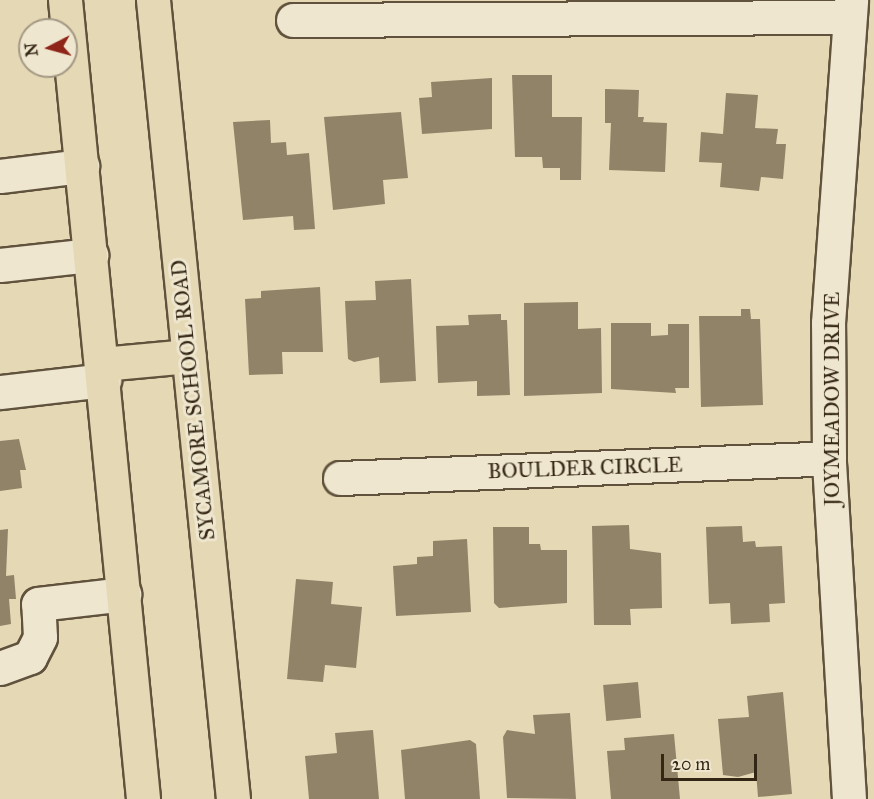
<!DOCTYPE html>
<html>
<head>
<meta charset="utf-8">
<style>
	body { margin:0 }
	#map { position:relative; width:874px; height:799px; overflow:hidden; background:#e5d8b5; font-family:"IM FELL Great Primer",serif }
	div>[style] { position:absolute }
	.building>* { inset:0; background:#908368; transform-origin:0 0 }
	.roads { filter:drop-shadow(2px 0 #60523c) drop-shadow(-2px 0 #60523c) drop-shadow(0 2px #60523c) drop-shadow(0 -2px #60523c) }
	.minor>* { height:33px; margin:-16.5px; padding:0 16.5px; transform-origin:16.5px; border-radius:16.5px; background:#eee6cf }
	.major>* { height:33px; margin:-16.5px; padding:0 16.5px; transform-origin:16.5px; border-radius:16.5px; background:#e5d8b5 }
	span { translate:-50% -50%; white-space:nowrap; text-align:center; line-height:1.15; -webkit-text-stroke:6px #eee6cf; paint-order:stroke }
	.street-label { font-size:21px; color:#342614 }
	.north { position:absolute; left:18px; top:18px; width:60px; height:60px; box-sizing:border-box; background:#eee6cf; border:2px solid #a49984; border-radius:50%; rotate:264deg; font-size:16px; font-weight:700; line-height:24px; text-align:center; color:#342614 }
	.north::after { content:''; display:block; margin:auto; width:21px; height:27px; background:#8f2418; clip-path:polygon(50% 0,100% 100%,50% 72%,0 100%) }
	.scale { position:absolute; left:661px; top:754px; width:96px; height:27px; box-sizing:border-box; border:3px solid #342614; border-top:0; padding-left:8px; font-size:18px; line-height:21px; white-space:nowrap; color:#342614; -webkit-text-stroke:4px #eee6cf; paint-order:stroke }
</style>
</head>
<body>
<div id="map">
	<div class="building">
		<i style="clip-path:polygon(512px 75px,552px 75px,552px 117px,582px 117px,581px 180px,560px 180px,560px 168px,543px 168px,542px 157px,515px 157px)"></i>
		<i style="clip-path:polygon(492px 78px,492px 129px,422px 134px,419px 98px,432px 97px,431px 82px)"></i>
		<i style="clip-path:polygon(605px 89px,639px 90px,638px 117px,644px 117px,643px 122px,667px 123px,665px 172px,609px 170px,611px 123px,605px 123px)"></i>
		<i style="clip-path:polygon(726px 93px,758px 95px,755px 128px,778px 129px,776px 144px,786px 144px,783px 179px,761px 177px,759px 191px,720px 187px,722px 163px,699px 162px,701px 132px,723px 134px)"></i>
		<i style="clip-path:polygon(401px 112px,408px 178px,383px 180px,385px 204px,333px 210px,324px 117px)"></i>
		<i style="clip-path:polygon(270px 120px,271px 143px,286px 142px,287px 155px,309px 153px,315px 229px,294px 230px,293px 216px,243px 220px,233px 122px)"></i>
		<i style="clip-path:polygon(411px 279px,416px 381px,380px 383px,379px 357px,354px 362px,348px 359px,345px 301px,376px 300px,375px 281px)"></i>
		<i style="clip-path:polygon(320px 287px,323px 352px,282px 352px,283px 374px,249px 375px,245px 299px,261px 298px,261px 291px)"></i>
		<i style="clip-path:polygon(578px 302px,578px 329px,601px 328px,602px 393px,524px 396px,524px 303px)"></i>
		<i style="clip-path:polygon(741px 309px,750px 309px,751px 319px,760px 319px,763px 405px,701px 407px,699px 316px,741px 316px)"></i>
		<i style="clip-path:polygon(501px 314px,501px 320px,507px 320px,510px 395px,477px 396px,477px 381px,438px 383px,436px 326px,469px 325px,468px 315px)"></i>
		<i style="clip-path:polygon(611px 323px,651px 323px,651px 336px,668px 335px,668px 324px,689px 324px,689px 388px,675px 388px,676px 393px,611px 389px)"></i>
		<i style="clip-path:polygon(19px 439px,26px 470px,20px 470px,22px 488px,0 491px,0 441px)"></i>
		<i style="clip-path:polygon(629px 525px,630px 549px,661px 553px,662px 608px,630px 609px,631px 625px,594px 625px,592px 526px)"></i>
		<i style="clip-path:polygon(742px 526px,743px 542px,755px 541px,756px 547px,782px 546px,785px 603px,769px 604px,770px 622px,731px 624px,730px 603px,709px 604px,706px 527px)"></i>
		<i style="clip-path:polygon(493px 527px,529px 527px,529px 544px,540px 544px,541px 550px,567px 550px,567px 603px,499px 608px,494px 603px)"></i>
		<i style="clip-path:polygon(8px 529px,6px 576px,14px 575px,16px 599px,9px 599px,11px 624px,0 626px,0 530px)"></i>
		<i style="clip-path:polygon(467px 539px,471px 612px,396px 616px,393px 566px,417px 564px,417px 557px,433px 556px,433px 541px)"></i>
		<i style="clip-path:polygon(296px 579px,333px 582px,331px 604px,362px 607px,356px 668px,325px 665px,323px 682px,287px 679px)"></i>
		<i style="left:638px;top:682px;width:36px;height:35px;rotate:85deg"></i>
		<i style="clip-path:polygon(783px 692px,792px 794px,758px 797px,756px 772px,738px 777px,723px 775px,718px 719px,749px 717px,747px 696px)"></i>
		<i style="clip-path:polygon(570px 713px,576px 799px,507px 798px,503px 737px,507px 730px,535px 734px,533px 715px)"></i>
		<i style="clip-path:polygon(373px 730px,379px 799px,309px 799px,305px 756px,337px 753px,335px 733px)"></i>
		<i style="clip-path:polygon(674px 734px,680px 799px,611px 799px,607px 751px,625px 750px,624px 738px)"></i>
		<i style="clip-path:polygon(470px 740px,476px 744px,480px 799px,405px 799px,401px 750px)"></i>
	</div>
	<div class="roads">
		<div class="minor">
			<i style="left:293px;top:20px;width:556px;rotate:-0.31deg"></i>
			<i style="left:0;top:176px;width:83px;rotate:-7deg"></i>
			<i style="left:0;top:265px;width:92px;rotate:-6.3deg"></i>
			<i style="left:0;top:392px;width:105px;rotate:-6.6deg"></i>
			<i style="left:340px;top:478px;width:489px;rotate:-2.3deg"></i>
			<i style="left:0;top:668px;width:32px;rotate:-20deg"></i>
			<i style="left:30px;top:657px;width:22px;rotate:-63deg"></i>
			<i style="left:40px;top:637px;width:33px;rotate:-93deg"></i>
			<i style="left:38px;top:604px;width:87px;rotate:-6.6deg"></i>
			<i style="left:849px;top:799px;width:342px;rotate:-93.4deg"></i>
			<i style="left:829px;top:458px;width:135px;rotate:-90.4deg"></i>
			<i style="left:828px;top:323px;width:324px;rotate:-85.9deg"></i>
		</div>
		<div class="major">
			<i style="left:65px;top:0;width:803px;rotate:84.42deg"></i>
			<i style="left:153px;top:0;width:803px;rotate:84.28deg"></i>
			<i style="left:102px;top:364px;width:87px;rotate:-5.3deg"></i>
		</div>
	</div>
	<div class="street-label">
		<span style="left:832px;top:399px;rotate:-90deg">JOYMEADOW DRIVE</span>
		<span style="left:193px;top:400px;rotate:-96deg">SYCAMORE SCHOOL ROAD</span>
		<span style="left:585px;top:468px;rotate:-2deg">BOULDER CIRCLE</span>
	</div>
	<div class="north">N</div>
	<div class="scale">20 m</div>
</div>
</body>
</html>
